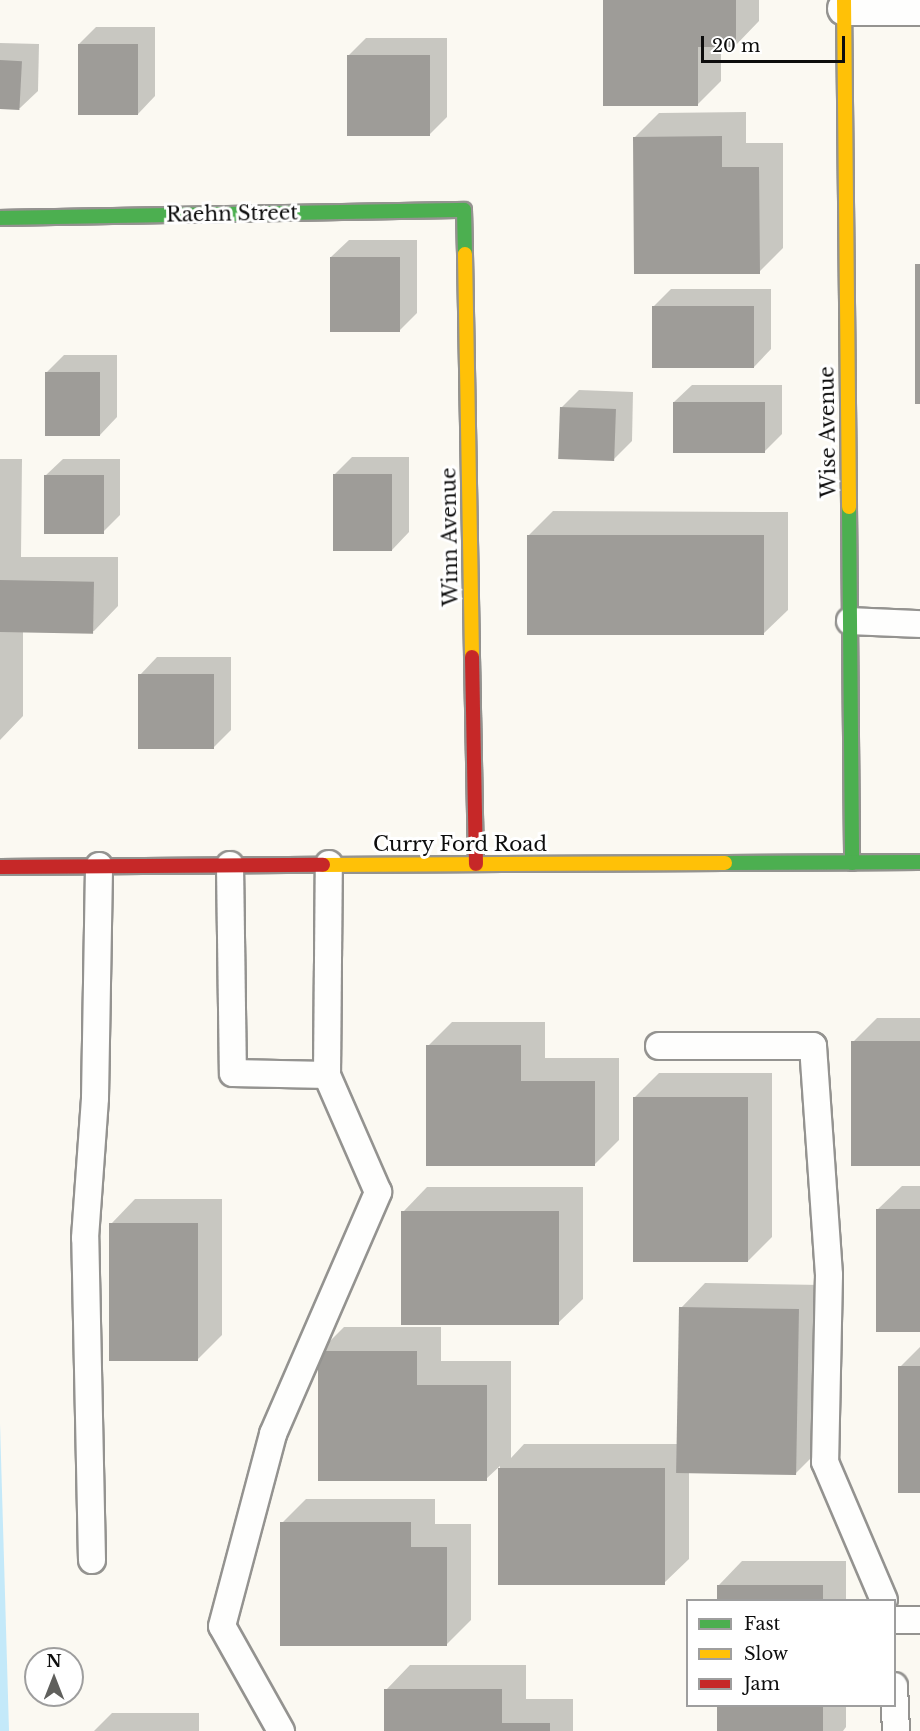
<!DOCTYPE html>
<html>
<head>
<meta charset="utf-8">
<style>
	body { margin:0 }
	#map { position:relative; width:920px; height:1731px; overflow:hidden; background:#fbf9f2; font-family:"Libre Baskerville",serif }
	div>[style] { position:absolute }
	.water>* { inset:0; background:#c4e9f9 }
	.shadow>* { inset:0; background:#0003 }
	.building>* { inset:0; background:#9e9c98; transform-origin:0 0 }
	.roads { filter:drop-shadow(2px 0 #949390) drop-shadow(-2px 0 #949390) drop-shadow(0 2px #949390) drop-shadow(0 -2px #949390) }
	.lane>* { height:26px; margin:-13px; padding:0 13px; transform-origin:13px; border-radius:13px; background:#fefefd }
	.street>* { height:33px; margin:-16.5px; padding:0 16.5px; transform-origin:16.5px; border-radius:16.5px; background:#fefefd }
	.fast>* { height:14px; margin:-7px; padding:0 7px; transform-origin:7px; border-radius:7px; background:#4caf50 }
	.slow>* { height:14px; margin:-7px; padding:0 7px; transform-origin:7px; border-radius:7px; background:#ffc107 }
	.jam>* { height:14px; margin:-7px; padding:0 7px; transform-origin:7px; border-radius:7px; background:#c62828 }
	span { translate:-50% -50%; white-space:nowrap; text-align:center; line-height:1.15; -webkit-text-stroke:6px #fff; paint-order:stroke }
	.street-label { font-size:20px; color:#0d0d0d }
	.legend { position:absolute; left:686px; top:1599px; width:210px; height:108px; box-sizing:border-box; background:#fff; border:2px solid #9e9e9e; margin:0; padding:8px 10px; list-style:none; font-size:18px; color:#0d0d0d }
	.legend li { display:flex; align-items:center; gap:12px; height:30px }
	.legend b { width:30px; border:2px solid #9e9e9e }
	.north { position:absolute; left:24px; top:1647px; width:60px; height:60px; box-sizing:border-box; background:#fff; border:2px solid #9e9e9e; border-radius:50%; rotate:0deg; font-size:16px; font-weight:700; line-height:24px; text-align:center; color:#0d0d0d }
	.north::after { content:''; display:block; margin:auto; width:21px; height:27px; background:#60605d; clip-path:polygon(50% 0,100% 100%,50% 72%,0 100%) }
	.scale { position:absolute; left:701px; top:36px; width:144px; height:27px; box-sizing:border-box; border:3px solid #0d0d0d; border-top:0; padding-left:8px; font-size:18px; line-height:21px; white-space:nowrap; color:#0d0d0d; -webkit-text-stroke:4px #fff; paint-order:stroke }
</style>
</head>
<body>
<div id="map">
	<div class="water">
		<i style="clip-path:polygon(0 1423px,9px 1731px,0 1731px)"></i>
	</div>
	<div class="shadow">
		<i style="clip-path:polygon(604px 0,759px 0,759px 21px,735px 46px,721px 46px,721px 81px,697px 105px)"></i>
		<i style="clip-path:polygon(96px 27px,155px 27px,155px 96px,138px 114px,79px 44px)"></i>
		<i style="clip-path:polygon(366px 38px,447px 38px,447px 117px,430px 134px,348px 56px)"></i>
		<i style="clip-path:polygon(0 43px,39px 44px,38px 91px,20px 108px,0 107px)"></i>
		<i style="clip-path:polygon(746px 112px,746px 143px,783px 143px,783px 248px,759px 272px,635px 137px,659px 113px)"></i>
		<i style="clip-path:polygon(349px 240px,417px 240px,417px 313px,399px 331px,331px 257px)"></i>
		<i style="clip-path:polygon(671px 289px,771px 289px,771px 349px,754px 367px,654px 306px)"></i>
		<i style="clip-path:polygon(64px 355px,117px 355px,117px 417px,100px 435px,46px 373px)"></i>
		<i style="clip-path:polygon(692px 385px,782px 385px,782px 434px,765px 451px,674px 402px)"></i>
		<i style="clip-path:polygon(579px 390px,633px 392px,632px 441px,614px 459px,561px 408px)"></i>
		<i style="clip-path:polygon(352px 457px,409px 457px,409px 532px,392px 550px,335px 474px)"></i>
		<i style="clip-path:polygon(0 459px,22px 459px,21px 557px,118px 557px,118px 606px,94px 631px,23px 631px,23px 716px,0 740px)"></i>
		<i style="clip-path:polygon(63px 459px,120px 459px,120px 515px,103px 532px,45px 476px)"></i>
		<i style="clip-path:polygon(553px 511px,788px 512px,788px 610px,763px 634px,529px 535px)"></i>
		<i style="clip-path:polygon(157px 657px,231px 657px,231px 730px,213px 748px,140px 675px)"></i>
		<i style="clip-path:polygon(877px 1018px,920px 1018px,920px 1165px,853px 1042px)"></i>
		<i style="clip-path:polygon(452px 1022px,545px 1022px,545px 1058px,619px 1058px,619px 1140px,594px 1165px,428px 1046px)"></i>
		<i style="clip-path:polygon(659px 1073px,772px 1073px,772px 1237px,748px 1261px,635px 1097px)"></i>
		<i style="clip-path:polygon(902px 1186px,920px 1186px,920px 1330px,877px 1210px)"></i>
		<i style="clip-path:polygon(427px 1187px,583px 1187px,583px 1299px,558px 1323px,403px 1212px)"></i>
		<i style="clip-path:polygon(135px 1199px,222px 1199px,222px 1335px,198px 1359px,111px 1224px)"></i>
		<i style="clip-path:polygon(705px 1283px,822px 1285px,820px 1449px,796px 1473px,689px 1472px,689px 1559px,664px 1583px,500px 1583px,500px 1466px,486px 1479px,319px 1352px,344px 1327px,441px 1327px,441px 1361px,511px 1361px,511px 1458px,524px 1444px,679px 1444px,681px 1308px)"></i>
		<i style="clip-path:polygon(920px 1347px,920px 1491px,900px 1367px)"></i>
		<i style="clip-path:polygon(306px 1499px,435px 1499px,435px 1524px,471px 1524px,471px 1620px,447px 1644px,282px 1523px)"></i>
		<i style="clip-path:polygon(742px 1561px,846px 1561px,846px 1600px,718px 1600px,718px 1586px)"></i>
		<i style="clip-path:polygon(410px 1665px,526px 1665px,526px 1699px,573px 1699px,573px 1731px,386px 1731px,386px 1690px)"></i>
		<i style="clip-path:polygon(718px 1706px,846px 1706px,846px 1727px,843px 1731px,718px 1731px)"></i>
		<i style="clip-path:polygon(112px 1713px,199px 1713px,199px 1731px,94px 1731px)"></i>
	</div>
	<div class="building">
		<i style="clip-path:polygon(603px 0,736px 0,736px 47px,698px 47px,698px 106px,603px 106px)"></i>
		<i style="left:78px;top:44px;width:60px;height:71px"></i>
		<i style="left:347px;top:55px;width:83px;height:81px"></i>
		<i style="left:0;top:60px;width:22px;height:49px;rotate:3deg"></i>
		<i style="clip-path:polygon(722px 136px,722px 167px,759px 167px,760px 274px,634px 274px,633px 137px)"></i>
		<i style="left:330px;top:257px;width:70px;height:75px"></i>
		<i style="left:915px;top:264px;width:5px;height:140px"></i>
		<i style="left:652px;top:306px;width:102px;height:62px"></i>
		<i style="left:45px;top:372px;width:55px;height:64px"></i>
		<i style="left:673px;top:402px;width:92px;height:51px"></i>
		<i style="left:560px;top:407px;width:56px;height:52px;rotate:2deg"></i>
		<i style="left:333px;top:474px;width:59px;height:77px"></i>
		<i style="left:44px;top:475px;width:60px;height:59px"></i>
		<i style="left:527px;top:535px;width:237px;height:100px"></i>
		<i style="left:0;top:580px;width:94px;height:52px;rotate:1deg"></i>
		<i style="left:138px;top:674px;width:76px;height:75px"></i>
		<i style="left:851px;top:1041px;width:69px;height:125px"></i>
		<i style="clip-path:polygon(426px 1045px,521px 1045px,521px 1081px,595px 1081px,595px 1166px,426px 1166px)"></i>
		<i style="left:633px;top:1097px;width:115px;height:165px"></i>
		<i style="left:876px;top:1209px;width:44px;height:123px"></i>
		<i style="left:401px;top:1211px;width:158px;height:114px"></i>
		<i style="left:109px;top:1223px;width:89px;height:138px"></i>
		<i style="left:679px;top:1307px;width:120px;height:166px;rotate:1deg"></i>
		<i style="clip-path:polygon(318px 1351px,417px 1351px,417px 1385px,487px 1385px,487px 1481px,318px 1481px)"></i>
		<i style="left:898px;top:1366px;width:22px;height:127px"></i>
		<i style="left:498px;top:1468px;width:167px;height:117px"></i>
		<i style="clip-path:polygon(280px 1522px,411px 1522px,411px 1547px,447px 1547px,447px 1646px,280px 1646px)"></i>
		<i style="left:717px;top:1585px;width:106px;height:15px"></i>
		<i style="clip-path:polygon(384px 1689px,502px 1689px,502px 1723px,550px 1723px,550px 1731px,384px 1731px)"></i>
		<i style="left:717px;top:1706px;width:106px;height:25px"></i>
	</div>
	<div class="roads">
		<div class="lane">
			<i style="left:850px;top:621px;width:70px;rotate:2.5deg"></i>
			<i style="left:230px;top:865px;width:208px;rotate:89.2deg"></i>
			<i style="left:233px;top:1073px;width:94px;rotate:1.2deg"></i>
			<i style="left:327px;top:1075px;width:211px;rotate:-89.5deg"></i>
			<i style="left:659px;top:1046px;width:154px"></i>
			<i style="left:813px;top:1046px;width:230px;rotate:86deg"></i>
			<i style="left:829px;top:1275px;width:187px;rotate:91.2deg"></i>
			<i style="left:825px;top:1462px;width:150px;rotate:66.9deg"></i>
			<i style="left:92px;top:1560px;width:322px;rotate:-91.2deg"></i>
			<i style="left:85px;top:1238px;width:140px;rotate:-85.9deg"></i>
			<i style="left:95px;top:1098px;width:232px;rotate:-89deg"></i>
			<i style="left:894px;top:1620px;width:26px"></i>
			<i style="left:894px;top:1686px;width:45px;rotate:87.5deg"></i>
			<i style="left:281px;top:1731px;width:120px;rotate:-119.3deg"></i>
			<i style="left:222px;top:1626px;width:199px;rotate:-75.1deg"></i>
			<i style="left:273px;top:1434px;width:264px;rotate:-66.5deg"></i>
			<i style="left:378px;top:1192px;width:128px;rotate:-113.6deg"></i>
		</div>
		<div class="street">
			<i style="left:844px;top:8px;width:76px"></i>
		</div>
		<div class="fast">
			<i style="left:0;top:218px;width:464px;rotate:-1deg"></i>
			<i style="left:464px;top:210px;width:44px;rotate:88.7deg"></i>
			<i style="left:849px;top:507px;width:356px;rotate:89.5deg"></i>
			<i style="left:725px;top:863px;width:195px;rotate:-0.3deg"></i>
		</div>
		<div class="slow">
			<i style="left:844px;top:0;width:507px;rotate:89.43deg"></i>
			<i style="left:465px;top:254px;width:403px;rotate:89deg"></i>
			<i style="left:323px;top:865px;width:402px;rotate:-0.3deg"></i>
		</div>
		<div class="jam">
			<i style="left:472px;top:657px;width:207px;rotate:88.9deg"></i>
			<i style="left:0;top:867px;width:323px;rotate:-0.4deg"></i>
		</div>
	</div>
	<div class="street-label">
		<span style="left:232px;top:214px;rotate:-1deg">Raehn Street</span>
		<span style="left:828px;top:432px;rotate:-91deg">Wise Avenue</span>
		<span style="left:450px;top:537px;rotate:-91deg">Winn Avenue</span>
		<span style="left:460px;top:844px">Curry Ford Road</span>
	</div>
	<ul class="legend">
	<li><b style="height:8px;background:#4caf50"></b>Fast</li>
	<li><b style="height:8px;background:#ffc107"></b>Slow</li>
	<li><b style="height:8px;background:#c62828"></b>Jam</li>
	</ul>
	<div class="north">N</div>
	<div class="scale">20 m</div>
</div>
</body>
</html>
